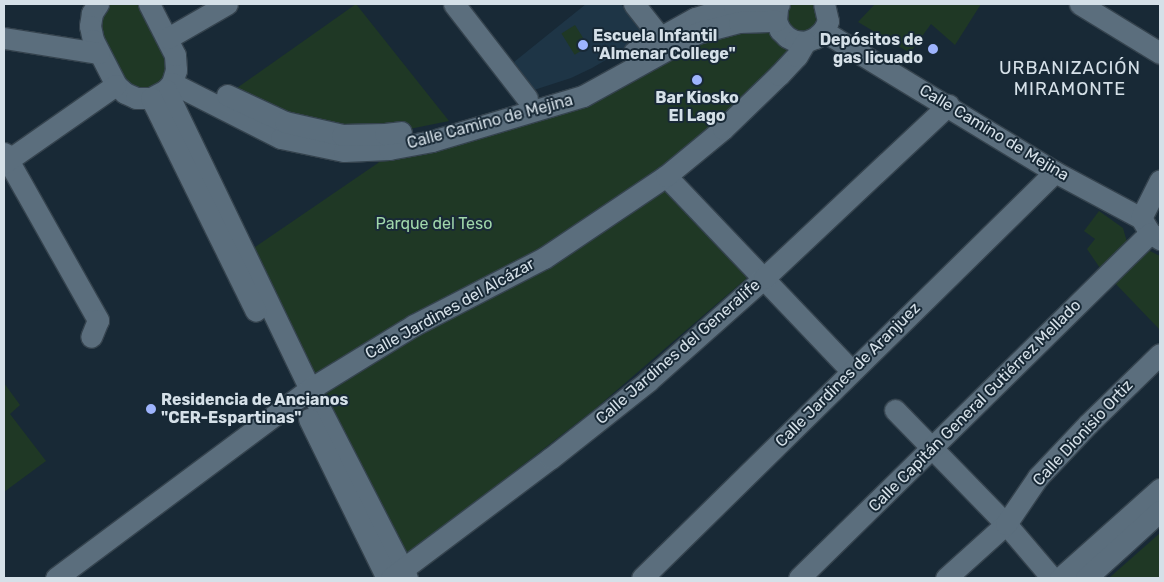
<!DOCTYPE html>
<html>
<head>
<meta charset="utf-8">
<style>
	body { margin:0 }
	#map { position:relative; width:1164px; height:582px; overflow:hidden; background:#182936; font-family:Rubik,sans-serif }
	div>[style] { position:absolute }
	.built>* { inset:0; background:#1e3546 }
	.green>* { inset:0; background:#1f3825; transform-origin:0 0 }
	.roads { filter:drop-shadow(1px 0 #35434e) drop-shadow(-1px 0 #35434e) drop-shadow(0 1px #35434e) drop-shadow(0 -1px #35434e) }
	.minor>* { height:21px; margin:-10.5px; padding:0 10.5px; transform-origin:10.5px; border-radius:10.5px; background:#5b6e7d }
	.dots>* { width:14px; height:14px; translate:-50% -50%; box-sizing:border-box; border:2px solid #182936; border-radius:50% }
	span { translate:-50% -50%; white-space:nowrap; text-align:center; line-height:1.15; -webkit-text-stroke:4px #182936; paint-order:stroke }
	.poi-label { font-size:16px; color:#d5e0e8; font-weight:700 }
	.left { translate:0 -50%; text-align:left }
	.right { translate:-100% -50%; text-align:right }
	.street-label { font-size:16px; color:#d5e0e8 }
	.park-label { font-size:16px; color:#a0d7ab }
	.neighbourhood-label { font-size:18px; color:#d5e0e8; letter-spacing:1px }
	.frame { position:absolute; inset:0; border:5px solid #d5e0e8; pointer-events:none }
</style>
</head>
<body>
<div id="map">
	<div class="built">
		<i style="clip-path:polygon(586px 4px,621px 4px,647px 36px,592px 68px,571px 78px,534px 90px,514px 62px)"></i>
	</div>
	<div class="green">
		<i style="clip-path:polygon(98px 4px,149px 4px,176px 70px,136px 98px,99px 53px)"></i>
		<i style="clip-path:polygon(356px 4px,449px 121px,385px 134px,342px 135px,227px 95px)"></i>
		<i style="clip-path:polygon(784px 4px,819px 4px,816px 32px,789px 33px)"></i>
		<i style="clip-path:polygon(875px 4px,981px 4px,955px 45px,931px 24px,910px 53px,858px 22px)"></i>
		<i style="clip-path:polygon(739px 22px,805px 42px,666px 176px,310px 389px,245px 254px,378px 163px,389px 149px,583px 96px)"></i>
		<i style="left:575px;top:25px;width:25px;height:16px;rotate:58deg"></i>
		<i style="clip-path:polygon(664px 186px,748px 277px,595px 409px,407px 555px,323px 392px)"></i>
		<i style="clip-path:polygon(1099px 211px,1123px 228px,1127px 242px,1102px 271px,1087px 249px,1095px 239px,1084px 231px)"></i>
		<i style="clip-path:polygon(1148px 250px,1160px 256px,1160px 330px,1113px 281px)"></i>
		<i style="clip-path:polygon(4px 383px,20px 405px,10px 414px,46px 461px,4px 492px)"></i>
		<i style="clip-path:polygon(1160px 533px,1160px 578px,1109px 578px)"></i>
	</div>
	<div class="roads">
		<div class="minor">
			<i style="left:98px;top:4px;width:11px;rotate:124deg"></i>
			<i style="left:92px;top:13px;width:13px;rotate:99deg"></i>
			<i style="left:90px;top:26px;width:14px;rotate:78deg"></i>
			<i style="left:93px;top:40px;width:51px;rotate:62.9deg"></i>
			<i style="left:116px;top:85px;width:12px;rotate:42deg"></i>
			<i style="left:125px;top:93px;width:12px;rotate:24deg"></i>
			<i style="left:136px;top:98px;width:15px"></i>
			<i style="left:151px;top:98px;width:17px;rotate:-28deg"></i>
			<i style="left:166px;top:90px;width:9px;rotate:-49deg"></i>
			<i style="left:172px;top:83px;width:14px;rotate:-73deg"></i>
			<i style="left:176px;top:70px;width:15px;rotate:-94deg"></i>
			<i style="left:175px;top:55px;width:57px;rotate:-117deg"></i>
			<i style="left:454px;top:4px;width:119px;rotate:52.2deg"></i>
			<i style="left:634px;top:4px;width:42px;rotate:51.8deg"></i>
			<i style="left:1080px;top:4px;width:94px;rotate:31.5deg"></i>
			<i style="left:777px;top:9px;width:12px;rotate:95deg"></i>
			<i style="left:776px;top:21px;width:10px;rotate:66deg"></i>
			<i style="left:780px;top:30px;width:10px;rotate:45deg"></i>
			<i style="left:787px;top:37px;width:9px;rotate:27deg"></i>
			<i style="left:795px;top:41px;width:10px;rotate:6deg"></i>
			<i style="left:805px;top:42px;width:11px;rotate:-22deg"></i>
			<i style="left:815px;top:38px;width:11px;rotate:-41deg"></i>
			<i style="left:823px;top:31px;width:11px;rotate:-63deg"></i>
			<i style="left:828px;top:21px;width:17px;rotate:-103deg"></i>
			<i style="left:823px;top:31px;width:271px;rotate:31.3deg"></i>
			<i style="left:1055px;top:172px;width:98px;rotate:28.1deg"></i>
			<i style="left:1141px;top:218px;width:17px;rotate:59deg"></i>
			<i style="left:1150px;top:233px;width:12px;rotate:31deg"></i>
			<i style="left:4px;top:38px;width:96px;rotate:9deg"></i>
			<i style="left:168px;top:38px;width:68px;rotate:-30deg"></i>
			<i style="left:634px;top:52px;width:70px;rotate:-29.1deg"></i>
			<i style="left:695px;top:18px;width:41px;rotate:-17.1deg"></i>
			<i style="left:734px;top:6px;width:45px;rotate:-2.5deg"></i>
			<i style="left:172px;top:83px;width:122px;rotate:26.8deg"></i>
			<i style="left:281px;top:138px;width:64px;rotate:11.7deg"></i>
			<i style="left:344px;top:151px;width:45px;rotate:-2.5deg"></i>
			<i style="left:389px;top:149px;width:44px;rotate:-10.5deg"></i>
			<i style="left:432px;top:141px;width:158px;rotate:-16.6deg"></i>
			<i style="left:583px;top:96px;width:130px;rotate:-28.9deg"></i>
			<i style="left:697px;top:33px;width:43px;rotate:-14.7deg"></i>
			<i style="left:739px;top:22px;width:37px;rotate:-2deg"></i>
			<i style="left:166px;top:90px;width:332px;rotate:64.3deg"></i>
			<i style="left:310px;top:389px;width:212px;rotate:62.8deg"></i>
			<i style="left:227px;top:95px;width:64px;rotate:25deg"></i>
			<i style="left:285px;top:122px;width:58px;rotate:12.8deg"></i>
			<i style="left:342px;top:135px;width:43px;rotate:-1.3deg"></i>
			<i style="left:385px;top:134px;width:16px;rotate:-7deg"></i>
			<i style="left:151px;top:98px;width:237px;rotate:63.8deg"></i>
			<i style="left:4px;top:153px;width:192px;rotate:60.6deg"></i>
			<i style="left:98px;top:320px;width:18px;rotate:112deg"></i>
			<i style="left:4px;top:163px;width:136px;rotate:-34.9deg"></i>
			<i style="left:666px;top:176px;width:269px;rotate:46.4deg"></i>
			<i style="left:1141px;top:218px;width:42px;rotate:-63.4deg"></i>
			<i style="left:895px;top:410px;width:159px;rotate:45.8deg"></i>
			<i style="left:1006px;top:524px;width:71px;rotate:49.6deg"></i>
			<i style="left:309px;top:419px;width:177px;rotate:63.9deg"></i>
			<i style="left:56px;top:578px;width:317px;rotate:-36.7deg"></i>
			<i style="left:310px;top:389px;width:122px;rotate:-31.6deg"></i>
			<i style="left:414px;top:325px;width:146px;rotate:-27.3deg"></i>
			<i style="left:544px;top:258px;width:147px;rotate:-33.9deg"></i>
			<i style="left:666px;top:176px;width:74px;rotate:-39.5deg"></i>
			<i style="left:723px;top:129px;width:78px;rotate:-44deg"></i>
			<i style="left:779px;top:75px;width:26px;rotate:-47deg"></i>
			<i style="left:797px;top:56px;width:16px;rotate:-60deg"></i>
			<i style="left:391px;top:578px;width:200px;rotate:-36.9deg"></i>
			<i style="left:551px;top:458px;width:124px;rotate:-38.4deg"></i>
			<i style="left:648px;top:381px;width:155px;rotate:-41.6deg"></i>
			<i style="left:764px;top:278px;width:253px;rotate:-43.2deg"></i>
			<i style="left:642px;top:578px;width:579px;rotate:-44.51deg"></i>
			<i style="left:799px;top:578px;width:492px;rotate:-44.5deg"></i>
			<i style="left:946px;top:578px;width:81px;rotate:-42deg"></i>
			<i style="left:1006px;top:524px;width:57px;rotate:-55.8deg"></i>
			<i style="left:1038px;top:477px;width:73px;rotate:-46.7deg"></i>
			<i style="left:1088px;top:424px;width:100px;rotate:-44.2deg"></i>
			<i style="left:1060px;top:578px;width:134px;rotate:-41.7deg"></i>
			<i style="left:1086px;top:578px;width:100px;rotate:-42.2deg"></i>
		</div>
	</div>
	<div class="dots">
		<i style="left:583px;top:45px;background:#9eb4fd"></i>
		<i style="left:933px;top:49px;background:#9eb4fd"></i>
		<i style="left:697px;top:80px;background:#9eb4fd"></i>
		<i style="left:151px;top:409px;background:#9eb4fd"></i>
	</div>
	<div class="poi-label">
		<span class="left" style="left:593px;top:45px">Escuela Infantil<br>"Almenar College"</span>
		<span class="right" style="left:923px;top:49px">Depósitos de<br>gas licuado</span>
		<span style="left:697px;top:107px">Bar Kiosko<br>El Lago</span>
		<span class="left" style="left:161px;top:409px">Residencia de Ancianos<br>"CER-Espartinas"</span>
	</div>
	<div class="street-label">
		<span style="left:490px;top:122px;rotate:-15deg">Calle Camino de Mejina</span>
		<span style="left:994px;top:133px;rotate:31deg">Calle Camino de Mejina</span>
		<span style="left:450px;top:309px;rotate:-29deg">Calle Jardines del Alcázar</span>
		<span style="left:678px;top:352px;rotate:-41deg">Calle Jardines del Generalife</span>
		<span style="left:848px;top:375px;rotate:-45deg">Calle Jardines de Aranjuez</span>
		<span style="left:975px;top:406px;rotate:-45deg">Calle Capitán General Gutiérrez Mellado</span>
		<span style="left:1083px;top:433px;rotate:-47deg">Calle Dionisio Ortiz</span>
	</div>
	<div class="park-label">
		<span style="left:434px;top:224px">Parque del Teso</span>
	</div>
	<div class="neighbourhood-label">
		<span style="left:1070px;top:79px">URBANIZACIÓN<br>MIRAMONTE</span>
	</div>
	<div class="frame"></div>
</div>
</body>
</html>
